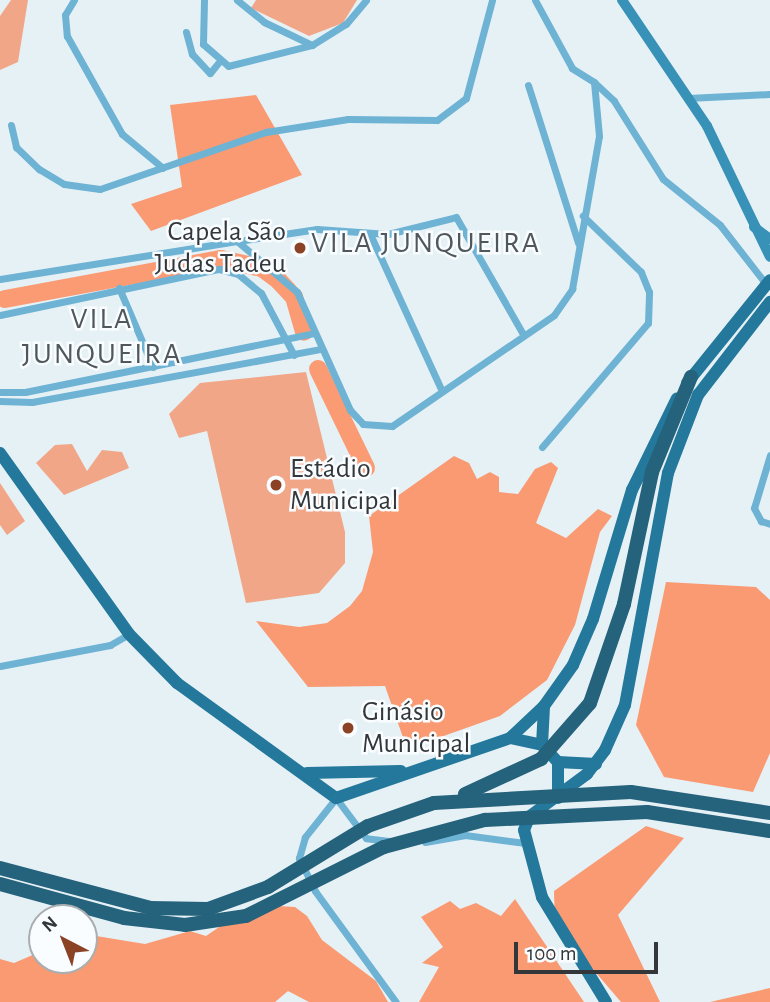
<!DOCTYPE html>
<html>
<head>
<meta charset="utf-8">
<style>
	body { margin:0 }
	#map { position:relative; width:770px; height:1002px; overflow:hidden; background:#e6f1f6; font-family:"Alegreya Sans",sans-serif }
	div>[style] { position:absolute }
	.green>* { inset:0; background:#f1a688 }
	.forest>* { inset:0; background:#f99a73 }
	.river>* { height:18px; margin:-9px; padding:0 9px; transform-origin:9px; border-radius:9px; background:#fa9b74 }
	.street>* { height:7px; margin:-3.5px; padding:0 3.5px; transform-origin:3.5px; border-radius:3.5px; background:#6eb3d4 }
	.secondary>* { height:10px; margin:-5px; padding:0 5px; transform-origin:5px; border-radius:5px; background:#3892b8 }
	.primary>* { height:12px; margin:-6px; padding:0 6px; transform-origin:6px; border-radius:6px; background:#23789b }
	.highway>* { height:14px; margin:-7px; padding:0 7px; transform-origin:7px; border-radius:7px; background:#25627c }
	.dots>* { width:19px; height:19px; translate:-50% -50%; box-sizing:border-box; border:4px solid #f9fdff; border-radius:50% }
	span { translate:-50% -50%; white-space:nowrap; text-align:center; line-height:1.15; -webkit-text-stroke:5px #f9fdff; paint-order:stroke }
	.poi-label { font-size:28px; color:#333739 }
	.right { translate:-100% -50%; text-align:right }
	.left { translate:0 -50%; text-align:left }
	.neighbourhood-label { font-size:30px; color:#50585d; letter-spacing:2px }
	.north { position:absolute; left:28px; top:904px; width:70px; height:70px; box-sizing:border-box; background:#f9fdff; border:2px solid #aaaeb0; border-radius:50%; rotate:318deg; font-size:19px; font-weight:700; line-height:28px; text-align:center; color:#333739 }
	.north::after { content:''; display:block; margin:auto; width:24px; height:32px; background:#8c4325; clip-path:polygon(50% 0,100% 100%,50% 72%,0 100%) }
	.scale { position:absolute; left:514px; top:942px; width:144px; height:32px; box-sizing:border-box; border:4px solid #333739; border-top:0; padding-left:9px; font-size:21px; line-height:24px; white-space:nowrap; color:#333739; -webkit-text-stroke:5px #f9fdff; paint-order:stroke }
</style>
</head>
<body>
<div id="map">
	<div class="green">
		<i style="clip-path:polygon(11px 0,28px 0,18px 62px,0 70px,0 16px)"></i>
		<i style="clip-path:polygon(256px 0,357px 0,343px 23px,309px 36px,251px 8px)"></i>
		<i style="clip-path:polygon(306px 372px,345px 532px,345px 563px,319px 593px,246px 603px,207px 431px,179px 438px,169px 414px,200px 383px)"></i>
		<i style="clip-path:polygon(72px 444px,87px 471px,102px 450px,122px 452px,129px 468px,64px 495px,36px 463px,55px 445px)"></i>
		<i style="clip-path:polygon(0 483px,25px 521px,7px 535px,0 525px)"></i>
	</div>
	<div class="forest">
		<i style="clip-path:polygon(256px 95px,302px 175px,151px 231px,131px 204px,182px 187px,170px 105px)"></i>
		<i style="clip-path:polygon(454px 456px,469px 463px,477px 479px,490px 472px,499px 477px,499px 492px,518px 494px,535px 469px,551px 462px,558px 468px,536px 523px,566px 538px,598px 509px,612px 516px,600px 532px,575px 625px,547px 680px,500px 716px,407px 749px,385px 686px,308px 687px,256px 621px,299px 627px,327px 623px,350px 606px,362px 591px,373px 552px,369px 516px)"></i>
		<i style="clip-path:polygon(666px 582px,756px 587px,770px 600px,770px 753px,753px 792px,664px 777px,636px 725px)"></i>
		<i style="clip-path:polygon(646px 826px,684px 838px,618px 915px,660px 1002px,621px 1002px,555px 925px,554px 891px)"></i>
		<i style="clip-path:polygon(515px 899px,584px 1002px,419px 1002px,439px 967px,422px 963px,443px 947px,421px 917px,450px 901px,460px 909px,476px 903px,501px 916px)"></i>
		<i style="clip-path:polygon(263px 905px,295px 907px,307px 916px,322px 940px,376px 981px,388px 1002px,309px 1002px,288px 991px,275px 1002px,0 1002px,0 959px,14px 963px,42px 951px,42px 960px,84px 960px,84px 934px,145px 944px,190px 931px,206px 936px,247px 908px)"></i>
		<i style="clip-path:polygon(770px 988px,770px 1002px,710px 1002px)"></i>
	</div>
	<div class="river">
		<i style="left:5px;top:299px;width:220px;rotate:-10.5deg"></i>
		<i style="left:221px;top:259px;width:42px;rotate:12.4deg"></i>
		<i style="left:262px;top:268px;width:21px;rotate:37deg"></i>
		<i style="left:279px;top:281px;width:22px;rotate:47deg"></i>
		<i style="left:294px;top:297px;width:36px;rotate:74deg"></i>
		<i style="left:318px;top:369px;width:110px;rotate:64.1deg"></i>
	</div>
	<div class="street">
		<i style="left:74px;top:0;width:17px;rotate:121deg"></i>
		<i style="left:65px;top:15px;width:21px;rotate:85deg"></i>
		<i style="left:67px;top:36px;width:112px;rotate:60.7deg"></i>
		<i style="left:122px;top:134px;width:53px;rotate:39.7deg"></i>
		<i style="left:204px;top:0;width:44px;rotate:91.3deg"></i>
		<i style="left:203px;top:44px;width:33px;rotate:41deg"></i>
		<i style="left:228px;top:66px;width:87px;rotate:-14deg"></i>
		<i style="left:312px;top:45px;width:40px;rotate:-32deg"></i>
		<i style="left:346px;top:24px;width:31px;rotate:-50deg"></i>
		<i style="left:237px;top:0;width:35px;rotate:39deg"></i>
		<i style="left:264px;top:22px;width:53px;rotate:25.6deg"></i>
		<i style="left:186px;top:32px;width:23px;rotate:75deg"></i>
		<i style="left:192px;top:54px;width:26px;rotate:47deg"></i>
		<i style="left:210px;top:73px;width:13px;rotate:-51deg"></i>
		<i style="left:595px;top:83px;width:26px;rotate:43deg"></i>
		<i style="left:614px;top:101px;width:92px;rotate:57.9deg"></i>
		<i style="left:663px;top:179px;width:73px;rotate:38.9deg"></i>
		<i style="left:720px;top:225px;width:75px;rotate:52.1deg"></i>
		<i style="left:528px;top:85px;width:166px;rotate:72.4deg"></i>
		<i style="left:688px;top:98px;width:82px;rotate:-2.8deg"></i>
		<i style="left:11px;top:125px;width:23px;rotate:77deg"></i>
		<i style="left:16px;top:147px;width:32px;rotate:44deg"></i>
		<i style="left:39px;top:169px;width:29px;rotate:31deg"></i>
		<i style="left:64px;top:184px;width:36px;rotate:8deg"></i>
		<i style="left:100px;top:189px;width:176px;rotate:-19deg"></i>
		<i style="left:266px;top:132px;width:83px;rotate:-9deg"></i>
		<i style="left:348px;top:119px;width:89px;rotate:0.6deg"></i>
		<i style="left:437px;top:120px;width:36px;rotate:-37deg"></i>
		<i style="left:466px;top:98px;width:101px;rotate:-75.1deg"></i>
		<i style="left:370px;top:234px;width:173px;rotate:65.4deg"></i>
		<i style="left:238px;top:241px;width:80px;rotate:-8.6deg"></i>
		<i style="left:317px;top:229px;width:71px;rotate:4deg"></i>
		<i style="left:388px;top:234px;width:70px;rotate:-14deg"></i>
		<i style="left:456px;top:217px;width:135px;rotate:60.2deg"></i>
		<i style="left:0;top:279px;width:240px;rotate:-9.1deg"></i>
		<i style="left:237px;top:241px;width:79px;rotate:40.4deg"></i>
		<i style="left:297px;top:292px;width:129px;rotate:65.8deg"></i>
		<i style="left:350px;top:410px;width:19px;rotate:47deg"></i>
		<i style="left:363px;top:424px;width:29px;rotate:4deg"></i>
		<i style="left:392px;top:426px;width:196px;rotate:-34.4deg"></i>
		<i style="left:554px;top:315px;width:32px;rotate:-55deg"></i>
		<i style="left:572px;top:289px;width:155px;rotate:-80deg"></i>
		<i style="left:599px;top:136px;width:54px;rotate:-95.3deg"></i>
		<i style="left:594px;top:82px;width:26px;rotate:-148deg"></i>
		<i style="left:572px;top:68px;width:77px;rotate:-118.6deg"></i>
		<i style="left:119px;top:288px;width:86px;rotate:66.7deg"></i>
		<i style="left:0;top:315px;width:224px;rotate:-11.9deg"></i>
		<i style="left:219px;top:269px;width:20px;rotate:15deg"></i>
		<i style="left:238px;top:274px;width:30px;rotate:40deg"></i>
		<i style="left:261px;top:293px;width:70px;rotate:62deg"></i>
		<i style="left:0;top:392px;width:25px"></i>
		<i style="left:25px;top:392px;width:295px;rotate:-11.5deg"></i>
		<i style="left:0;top:401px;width:32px;rotate:2deg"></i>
		<i style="left:32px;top:402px;width:294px;rotate:-10.4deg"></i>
		<i style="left:542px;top:447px;width:163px;rotate:-49.5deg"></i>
		<i style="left:648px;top:323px;width:31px;rotate:-88deg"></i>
		<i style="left:649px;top:292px;width:22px;rotate:-112deg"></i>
		<i style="left:641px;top:272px;width:81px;rotate:-136deg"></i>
		<i style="left:770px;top:455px;width:55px;rotate:106.8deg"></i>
		<i style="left:754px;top:508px;width:15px;rotate:62deg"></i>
		<i style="left:761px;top:521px;width:9px;rotate:18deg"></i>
		<i style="left:0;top:666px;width:112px;rotate:-10.8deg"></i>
		<i style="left:110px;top:645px;width:22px;rotate:-30deg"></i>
		<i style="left:389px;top:841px;width:23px;rotate:-173deg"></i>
		<i style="left:366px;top:838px;width:50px;rotate:-126.9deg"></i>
		<i style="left:336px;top:798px;width:50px;rotate:128.5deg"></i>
		<i style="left:305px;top:837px;width:22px;rotate:106deg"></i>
		<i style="left:299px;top:858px;width:37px;rotate:64deg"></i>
		<i style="left:315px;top:891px;width:137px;rotate:53.9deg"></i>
		<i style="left:425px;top:842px;width:41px;rotate:-9.9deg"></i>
		<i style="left:465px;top:835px;width:61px;rotate:7.6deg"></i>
	</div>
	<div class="secondary">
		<i style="left:622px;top:0;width:152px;rotate:56deg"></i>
		<i style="left:707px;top:126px;width:145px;rotate:64.3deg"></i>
		<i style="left:754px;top:227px;width:20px;rotate:37deg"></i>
	</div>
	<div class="primary">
		<i style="left:687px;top:383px;width:132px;rotate:-51.1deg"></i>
		<i style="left:0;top:453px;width:222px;rotate:54.5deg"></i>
		<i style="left:129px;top:634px;width:69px;rotate:45.6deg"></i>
		<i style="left:177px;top:683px;width:196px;rotate:35.9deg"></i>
		<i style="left:336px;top:798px;width:184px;rotate:-19deg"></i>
		<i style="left:510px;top:738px;width:47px;rotate:-43.3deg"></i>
		<i style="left:544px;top:706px;width:50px;rotate:-54.7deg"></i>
		<i style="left:573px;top:665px;width:50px;rotate:-66.5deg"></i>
		<i style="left:593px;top:619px;width:135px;rotate:-73.2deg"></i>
		<i style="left:632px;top:490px;width:102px;rotate:-63.9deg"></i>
		<i style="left:510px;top:738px;width:33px;rotate:12deg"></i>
		<i style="left:542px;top:745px;width:23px;rotate:47deg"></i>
		<i style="left:558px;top:762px;width:36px;rotate:90deg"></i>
		<i style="left:542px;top:745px;width:39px;rotate:-87deg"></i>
		<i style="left:558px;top:762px;width:38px;rotate:3deg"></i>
		<i style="left:307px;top:773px;width:94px;rotate:-1.2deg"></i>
		<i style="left:606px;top:1002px;width:123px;rotate:-121.4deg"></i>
		<i style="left:542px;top:897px;width:69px;rotate:-105deg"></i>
		<i style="left:524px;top:830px;width:15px;rotate:-67deg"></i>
		<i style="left:530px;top:816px;width:71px;rotate:-36.4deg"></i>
		<i style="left:587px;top:774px;width:30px;rotate:-53deg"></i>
		<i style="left:605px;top:750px;width:49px;rotate:-66deg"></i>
		<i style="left:625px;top:705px;width:236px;rotate:-79.5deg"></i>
		<i style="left:668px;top:473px;width:84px;rotate:-69deg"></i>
		<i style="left:698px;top:395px;width:118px;rotate:-52.3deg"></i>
	</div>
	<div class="highway">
		<i style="left:465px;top:794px;width:84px;rotate:-24.7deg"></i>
		<i style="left:541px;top:759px;width:74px;rotate:-48.8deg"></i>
		<i style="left:590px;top:703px;width:105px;rotate:-71deg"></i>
		<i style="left:624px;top:604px;width:135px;rotate:-78deg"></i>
		<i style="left:652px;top:472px;width:103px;rotate:-67.7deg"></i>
		<i style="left:0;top:868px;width:155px;rotate:14.9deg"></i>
		<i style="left:150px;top:908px;width:58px;rotate:1deg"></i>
		<i style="left:208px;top:909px;width:64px;rotate:-20.1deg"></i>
		<i style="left:268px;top:887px;width:117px;rotate:-31.4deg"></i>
		<i style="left:368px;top:826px;width:70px;rotate:-19.2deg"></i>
		<i style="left:434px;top:803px;width:197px;rotate:-3.2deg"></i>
		<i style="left:631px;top:792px;width:141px;rotate:8.6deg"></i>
		<i style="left:0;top:884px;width:129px;rotate:15.3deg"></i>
		<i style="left:124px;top:918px;width:61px;rotate:6.5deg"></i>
		<i style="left:185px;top:925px;width:62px;rotate:-8.4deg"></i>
		<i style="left:246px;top:916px;width:154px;rotate:-26.6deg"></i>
		<i style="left:384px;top:847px;width:105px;rotate:-15deg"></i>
		<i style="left:485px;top:820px;width:162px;rotate:-2.8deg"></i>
		<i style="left:647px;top:812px;width:124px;rotate:8.8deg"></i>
	</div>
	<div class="dots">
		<i style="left:300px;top:248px;background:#8c4325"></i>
		<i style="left:276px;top:485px;background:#8c4325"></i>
		<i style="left:348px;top:728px;background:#8c4325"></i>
	</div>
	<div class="poi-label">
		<span class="right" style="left:286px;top:248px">Capela São<br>Judas Tadeu</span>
		<span class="left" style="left:290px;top:485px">Estádio<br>Municipal</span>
		<span class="left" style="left:362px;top:728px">Ginásio<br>Municipal</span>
	</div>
	<div class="neighbourhood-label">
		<span style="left:426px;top:243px">VILA JUNQUEIRA</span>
		<span style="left:102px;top:336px">VILA<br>JUNQUEIRA</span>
	</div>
	<div class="north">N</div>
	<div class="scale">100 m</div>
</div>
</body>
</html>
